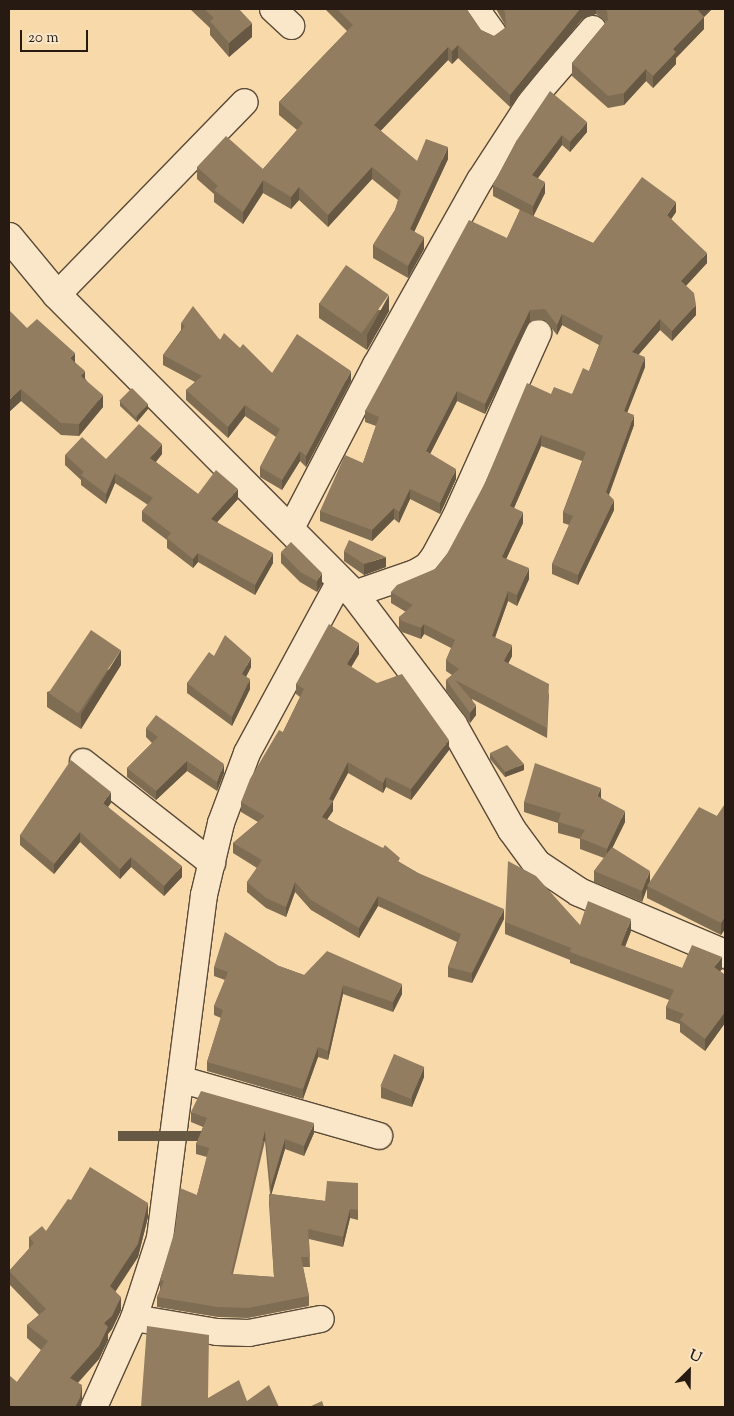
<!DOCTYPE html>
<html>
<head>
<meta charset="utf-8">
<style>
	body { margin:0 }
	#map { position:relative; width:734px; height:1416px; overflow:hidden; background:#f8d9aa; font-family:"Sorts Mill Goudy",serif }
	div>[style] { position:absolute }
	.roads { filter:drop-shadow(1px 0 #5a4a38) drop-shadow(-1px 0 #5a4a38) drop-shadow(0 1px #5a4a38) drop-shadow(0 -1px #5a4a38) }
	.minor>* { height:26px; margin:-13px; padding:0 13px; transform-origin:13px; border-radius:13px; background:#fae6c8 }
	.tertiary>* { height:28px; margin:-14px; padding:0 14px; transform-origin:14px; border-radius:14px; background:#fae6c8 }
	.wall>* { inset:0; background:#7e6c53 }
	.shaded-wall>* { inset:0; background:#675844; transform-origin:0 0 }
	.building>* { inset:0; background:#937d61; transform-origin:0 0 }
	span { translate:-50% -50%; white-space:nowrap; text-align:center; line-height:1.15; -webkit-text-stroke:5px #fae6c8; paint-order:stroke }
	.frame { position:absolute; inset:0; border:10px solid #261a12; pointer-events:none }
	.north { position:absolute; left:664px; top:1346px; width:50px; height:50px; -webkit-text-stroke:4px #fae6c8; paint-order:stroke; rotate:23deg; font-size:14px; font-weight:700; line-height:20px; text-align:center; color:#261a12 }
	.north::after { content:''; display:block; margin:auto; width:18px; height:22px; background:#261a12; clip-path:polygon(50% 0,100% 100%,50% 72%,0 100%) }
	.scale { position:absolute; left:20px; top:30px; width:68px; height:22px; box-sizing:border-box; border:2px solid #261a12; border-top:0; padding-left:6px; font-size:15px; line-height:18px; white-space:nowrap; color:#261a12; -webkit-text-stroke:4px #fae6c8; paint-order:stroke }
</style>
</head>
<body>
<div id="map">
	<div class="roads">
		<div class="minor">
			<i style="left:273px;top:9px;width:25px;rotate:43deg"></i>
			<i style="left:480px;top:9px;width:6px;rotate:90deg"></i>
			<i style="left:480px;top:15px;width:22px;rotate:54deg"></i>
			<i style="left:57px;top:295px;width:269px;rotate:-45.8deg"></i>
			<i style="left:291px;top:528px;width:184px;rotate:-62.5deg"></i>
			<i style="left:376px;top:365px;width:212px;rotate:-60.7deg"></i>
			<i style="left:480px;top:180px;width:99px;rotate:-57deg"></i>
			<i style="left:534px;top:97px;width:90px;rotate:-49.1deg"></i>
			<i style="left:354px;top:594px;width:65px;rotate:-19deg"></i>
			<i style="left:415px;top:573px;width:14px;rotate:-30deg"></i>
			<i style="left:427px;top:566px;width:11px;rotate:-52deg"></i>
			<i style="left:434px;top:557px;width:44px;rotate:-61.7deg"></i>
			<i style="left:455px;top:518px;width:203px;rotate:-65.8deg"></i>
			<i style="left:83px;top:762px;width:164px;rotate:38.1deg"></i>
			<i style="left:183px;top:1080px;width:204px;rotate:15.9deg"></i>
			<i style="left:134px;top:1318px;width:84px;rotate:9.6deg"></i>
			<i style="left:217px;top:1332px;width:32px;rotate:2deg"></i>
			<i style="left:249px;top:1333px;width:73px;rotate:-11deg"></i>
			<i style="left:94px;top:1407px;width:98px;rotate:-65.8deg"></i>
			<i style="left:134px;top:1318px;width:84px;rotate:-72deg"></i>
			<i style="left:160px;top:1238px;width:346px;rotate:-82.7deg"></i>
			<i style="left:204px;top:895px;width:74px;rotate:-76.7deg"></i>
			<i style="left:221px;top:823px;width:75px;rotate:-69.6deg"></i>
			<i style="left:247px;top:753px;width:196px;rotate:-61.6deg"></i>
		</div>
		<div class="tertiary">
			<i style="left:9px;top:237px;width:75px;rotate:50.4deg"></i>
			<i style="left:57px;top:295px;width:421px;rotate:45.2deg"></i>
			<i style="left:354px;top:594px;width:164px;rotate:52.9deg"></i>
			<i style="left:453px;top:725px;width:120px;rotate:60.7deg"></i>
			<i style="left:512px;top:830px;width:42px;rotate:53.7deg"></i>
			<i style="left:537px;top:864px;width:50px;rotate:33.7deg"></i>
			<i style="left:579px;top:892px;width:159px;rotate:23deg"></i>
		</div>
	</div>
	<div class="wall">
		<i style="clip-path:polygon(190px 9px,239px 9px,252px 37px,229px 57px,210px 35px,210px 28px)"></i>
		<i style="clip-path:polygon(325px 9px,467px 9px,468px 11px,481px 30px,494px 36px,506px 28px,505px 25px,496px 9px,712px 9px,704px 17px,704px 29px,676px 58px,676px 64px,653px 88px,646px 81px,624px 105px,608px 108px,572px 76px,572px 63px,606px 22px,596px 14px,582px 19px,510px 107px,458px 58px,452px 64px,448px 60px,380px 131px,417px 161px,448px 159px,414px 232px,424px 249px,408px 278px,373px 258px,373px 245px,395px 210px,398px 200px,372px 179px,328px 227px,299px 200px,291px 209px,263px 193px,243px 224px,214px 202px,214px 194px,197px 179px,197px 167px,263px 169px,297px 130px,279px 115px,279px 102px,347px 31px)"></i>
		<i style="clip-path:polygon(587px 132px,570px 152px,562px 145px,538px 178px,545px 193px,533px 216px,593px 243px,676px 212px,671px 219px,707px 263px,686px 286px,696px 315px,672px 341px,660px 330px,639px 354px,645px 367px,627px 412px,634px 425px,609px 495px,614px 510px,578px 585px,552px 574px,552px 564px,569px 525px,563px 523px,563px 512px,582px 461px,541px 446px,514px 508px,523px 523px,506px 559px,529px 579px,517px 606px,508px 601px,495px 637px,512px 656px,508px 663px,549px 694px,547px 738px,472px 699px,476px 715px,470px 723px,446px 690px,446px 680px,452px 675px,446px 671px,446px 660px,451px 648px,424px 634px,421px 639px,402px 632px,399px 628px,399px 617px,406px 612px,391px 603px,391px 592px,435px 569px,447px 554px,551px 394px,572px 394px,589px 371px,599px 345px,562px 325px,557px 335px,545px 320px,530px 321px,485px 414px,457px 401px,430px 454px,456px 479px,440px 514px,410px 499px,399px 523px,394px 519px,372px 541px,320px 521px,320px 511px,363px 463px,376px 426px,365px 422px,365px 411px,507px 238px,520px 210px,493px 196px,493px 185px,517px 140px)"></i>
		<i style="clip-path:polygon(319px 303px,389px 311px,367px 350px,319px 318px)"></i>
		<i style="clip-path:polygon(181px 323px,240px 348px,272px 373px,351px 381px,306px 467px,300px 461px,282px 490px,260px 477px,260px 467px,276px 437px,245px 416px,228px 438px,186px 400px,186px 390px,195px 382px,163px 365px,163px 355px,181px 330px)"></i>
		<i style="clip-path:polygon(27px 328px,75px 362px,103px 407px,79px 436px,61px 435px,21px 401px,9px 412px)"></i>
		<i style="clip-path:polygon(120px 401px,148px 409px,137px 422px,120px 406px)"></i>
		<i style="clip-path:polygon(162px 454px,156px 462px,198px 494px,238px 499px,217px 522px,273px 563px,255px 595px,198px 562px,193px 568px,167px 548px,167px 540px,142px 521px,142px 511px,148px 505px,115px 483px,106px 504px,81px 485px,81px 480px,65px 465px,65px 455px,106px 459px)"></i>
		<i style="clip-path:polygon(344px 551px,386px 567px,364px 575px,344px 561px)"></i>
		<i style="clip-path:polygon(281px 552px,322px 584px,317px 592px,300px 582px,281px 563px)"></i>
		<i style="clip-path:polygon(359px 654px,351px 667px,449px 750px,411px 800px,386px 787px,383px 793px,348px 773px,333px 801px,333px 811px,327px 819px,418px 873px,504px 919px,472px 983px,448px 977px,448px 967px,457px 942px,378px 906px,359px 938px,311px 910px,295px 892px,286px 917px,266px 908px,247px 892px,247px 882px,257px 868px,233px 853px,233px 843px,258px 822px,241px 812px,241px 802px,283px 732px,300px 697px,296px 694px,296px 684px)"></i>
		<i style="clip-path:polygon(214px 656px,251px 667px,246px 677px,250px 689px,232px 726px,187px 693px,187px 683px)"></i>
		<i style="clip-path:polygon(121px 665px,81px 729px,47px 707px,47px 692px)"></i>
		<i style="clip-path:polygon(146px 728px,224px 773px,217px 791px,187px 771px,156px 800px,127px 777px,127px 768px,152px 743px,146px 737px)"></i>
		<i style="clip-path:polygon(490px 753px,524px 770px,505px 777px,490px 759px)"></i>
		<i style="clip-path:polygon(601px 798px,625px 822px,612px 848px,650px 881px,648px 884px,717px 816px,725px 804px,725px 929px,721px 935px,647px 898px,647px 887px,642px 902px,594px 882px,594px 871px,604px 858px,580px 849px,580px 839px,558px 833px,558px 823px,524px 812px,524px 802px)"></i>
		<i style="clip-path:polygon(111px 803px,108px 807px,182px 877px,164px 896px,131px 867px,120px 879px,80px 842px,54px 874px,20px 845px,20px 835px)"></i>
		<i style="clip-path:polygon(505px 922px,580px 925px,631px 931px,625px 947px,682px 968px,722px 969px,720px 971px,725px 975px,725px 1023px,705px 1051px,680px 1032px,680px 1024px,666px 1019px,666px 1007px,669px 1000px,570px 963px,570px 960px,505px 934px)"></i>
		<i style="clip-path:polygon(279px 966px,304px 975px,402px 994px,393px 1012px,343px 994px,328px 1060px,318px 1057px,303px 1099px,207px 1071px,207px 1062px,221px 1018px,214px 1015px,214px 1006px,225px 980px,214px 976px,214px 967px)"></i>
		<i style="clip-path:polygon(424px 1077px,412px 1107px,381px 1098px,381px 1087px)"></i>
		<i style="clip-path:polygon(evenodd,191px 1112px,314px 1133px,304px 1156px,285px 1149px,271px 1194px,325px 1201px,358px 1183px,358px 1220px,350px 1218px,343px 1247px,309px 1239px,310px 1267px,303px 1267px,309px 1296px,309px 1306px,248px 1318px,218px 1317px,157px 1307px,157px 1297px,160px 1290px,160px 1280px,197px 1195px,207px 1157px,196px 1154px,196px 1144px,203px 1127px,191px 1122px,191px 1112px,265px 1141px,270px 1194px,269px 1194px,269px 1204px,274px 1277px,233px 1274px,265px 1141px)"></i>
		<i style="clip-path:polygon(148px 1217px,138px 1257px,115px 1291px,121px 1310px,112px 1329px,108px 1334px,108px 1340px,99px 1359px,78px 1383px,82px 1398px,80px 1407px,9px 1407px,17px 1382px,41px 1350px,27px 1338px,27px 1325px,39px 1315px,9px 1284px,9px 1271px,29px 1249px,29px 1237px,46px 1231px)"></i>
	</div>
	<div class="shaded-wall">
		<i style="clip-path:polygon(580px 9px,596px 9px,596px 14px,582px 19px,510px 107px,510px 95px)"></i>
		<i style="clip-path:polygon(700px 9px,712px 9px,698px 23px,698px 10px)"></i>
		<i style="clip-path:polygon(704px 17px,704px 29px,676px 58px,676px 64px,653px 88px,653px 76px,673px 49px)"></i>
		<i style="clip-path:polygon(252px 23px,252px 37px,229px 57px,229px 43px)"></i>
		<i style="clip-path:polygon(458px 45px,458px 58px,452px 64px,452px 51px)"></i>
		<i style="clip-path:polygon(448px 47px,448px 60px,374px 138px,374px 125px)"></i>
		<i style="clip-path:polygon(646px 69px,646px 81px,624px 105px,624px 93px)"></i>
		<i style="clip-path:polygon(587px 122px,587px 132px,570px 152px,570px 142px)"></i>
		<i style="clip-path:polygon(562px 135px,562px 145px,532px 186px,532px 175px)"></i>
		<i style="clip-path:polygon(448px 147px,448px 159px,410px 241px,410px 229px)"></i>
		<i style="clip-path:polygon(372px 167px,372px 179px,328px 227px,328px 215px)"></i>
		<i style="clip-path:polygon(263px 180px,263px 193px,243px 224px,243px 212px)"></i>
		<i style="clip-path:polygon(545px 182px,545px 193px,533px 217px,533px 206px)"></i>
		<i style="clip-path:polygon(299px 187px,299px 200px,291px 209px,291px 197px)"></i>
		<i style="clip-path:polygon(676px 202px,676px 212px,667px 225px,667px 215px)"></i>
		<i style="clip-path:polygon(424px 237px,424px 249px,408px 278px,408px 266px)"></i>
		<i style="clip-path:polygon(707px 253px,707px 263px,681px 291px,681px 281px)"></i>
		<i style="clip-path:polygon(389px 295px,389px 311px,367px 350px,367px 335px)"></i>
		<i style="clip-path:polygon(696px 305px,696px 315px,672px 341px,672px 331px)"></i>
		<i style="clip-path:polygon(530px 310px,530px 321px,485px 414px,485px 404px)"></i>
		<i style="clip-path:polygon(562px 314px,562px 325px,557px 335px,557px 325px)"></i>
		<i style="clip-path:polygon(660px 319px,660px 330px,632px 362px,632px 352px)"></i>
		<i style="clip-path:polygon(75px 353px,75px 365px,70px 358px)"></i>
		<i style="clip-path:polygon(645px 357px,645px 367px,624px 421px,624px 411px)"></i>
		<i style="clip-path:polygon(85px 371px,85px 383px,81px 376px)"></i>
		<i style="clip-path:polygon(351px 371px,351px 381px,306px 467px,306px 456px)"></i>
		<i style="clip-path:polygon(21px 389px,21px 401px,9px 412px,9px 400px)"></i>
		<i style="clip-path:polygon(457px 391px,457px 401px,426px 462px,426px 451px)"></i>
		<i style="clip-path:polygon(103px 395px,103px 407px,79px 436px,79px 424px)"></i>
		<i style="clip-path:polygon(148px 404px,148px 409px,137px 422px,137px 416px)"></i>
		<i style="clip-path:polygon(245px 405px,245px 416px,228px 438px,228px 427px)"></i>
		<i style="clip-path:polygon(634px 415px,634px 425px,606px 502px,606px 492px)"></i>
		<i style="clip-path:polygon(541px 435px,541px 446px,510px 517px,510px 506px)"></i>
		<i style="clip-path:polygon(162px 444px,162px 454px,150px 468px,150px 458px)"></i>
		<i style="clip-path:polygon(300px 451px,300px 461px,282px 490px,282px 480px)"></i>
		<i style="clip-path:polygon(456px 469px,456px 479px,440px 514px,440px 503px)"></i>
		<i style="clip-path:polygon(115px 473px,115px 483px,106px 504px,106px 494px)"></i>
		<i style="clip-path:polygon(238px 489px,238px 499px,211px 529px,211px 519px)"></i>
		<i style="clip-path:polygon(410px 489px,410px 499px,399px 523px,399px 512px)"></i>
		<i style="clip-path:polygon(614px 500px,614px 510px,578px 585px,578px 575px)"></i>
		<i style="clip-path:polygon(394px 508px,394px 519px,372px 541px,372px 530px)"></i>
		<i style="clip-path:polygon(523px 512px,523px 523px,502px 568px,502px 557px)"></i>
		<i style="clip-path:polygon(198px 553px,198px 562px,193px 568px,193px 559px)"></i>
		<i style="clip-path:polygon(273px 553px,273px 563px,255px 595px,255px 585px)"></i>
		<i style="clip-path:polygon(386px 557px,386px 567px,364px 575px,364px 564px)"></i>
		<i style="clip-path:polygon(529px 568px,529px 579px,517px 606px,517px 595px)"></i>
		<i style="clip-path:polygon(322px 573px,322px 584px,317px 592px,317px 581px)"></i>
		<i style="clip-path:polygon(508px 591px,508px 601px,492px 646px,492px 636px)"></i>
		<i style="clip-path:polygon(424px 624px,424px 634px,421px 639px,421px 628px)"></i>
		<i style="clip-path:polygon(359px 643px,359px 654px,347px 674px,347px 664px)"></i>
		<i style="clip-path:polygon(512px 645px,512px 656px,504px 672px,504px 661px)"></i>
		<i style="clip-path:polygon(121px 650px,121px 665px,81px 729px,81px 714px)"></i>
		<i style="clip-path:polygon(251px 658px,251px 667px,242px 684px,242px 674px)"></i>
		<i style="clip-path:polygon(250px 679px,250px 689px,232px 726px,232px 717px)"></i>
		<i style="clip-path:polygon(476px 705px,476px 715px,470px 723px,470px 713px)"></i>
		<i style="clip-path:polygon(449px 740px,449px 750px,411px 800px,411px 789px)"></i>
		<i style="clip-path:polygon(187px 761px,187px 771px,156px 800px,156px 791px)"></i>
		<i style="clip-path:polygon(348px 762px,348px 773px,333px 801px,333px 811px,322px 827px,322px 817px,329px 799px)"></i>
		<i style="clip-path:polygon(224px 764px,224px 773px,217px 791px,217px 782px)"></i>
		<i style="clip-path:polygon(524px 764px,524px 770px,505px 777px,505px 772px)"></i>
		<i style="clip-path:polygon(386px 777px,386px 787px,383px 793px,383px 783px)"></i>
		<i style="clip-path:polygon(601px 788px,601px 799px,597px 796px)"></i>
		<i style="clip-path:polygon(111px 792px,111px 803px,103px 813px,103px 803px)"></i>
		<i style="clip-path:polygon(625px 811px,625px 822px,607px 859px,607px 849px)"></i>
		<i style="clip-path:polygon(80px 832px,80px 842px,54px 874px,54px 864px)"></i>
		<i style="clip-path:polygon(131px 857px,131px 867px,120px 879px,120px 869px)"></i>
		<i style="clip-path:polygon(182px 866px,182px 877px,164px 896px,164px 886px)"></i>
		<i style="clip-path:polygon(650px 871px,650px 881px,642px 902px,642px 891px)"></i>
		<i style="clip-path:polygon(295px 882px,295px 892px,286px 917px,286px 907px)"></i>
		<i style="clip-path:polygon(378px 896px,378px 906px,359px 938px,359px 928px)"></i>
		<i style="clip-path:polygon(504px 909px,504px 919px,472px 983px,472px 973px)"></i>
		<i style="clip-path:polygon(725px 917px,725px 929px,721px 935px,721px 923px)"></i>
		<i style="clip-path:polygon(631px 919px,631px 931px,621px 957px,621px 945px)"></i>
		<i style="clip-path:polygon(722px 957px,722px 969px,714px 979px,714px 967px)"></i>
		<i style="clip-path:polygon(402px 984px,402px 994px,393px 1012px,393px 1002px)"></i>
		<i style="clip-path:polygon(343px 985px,343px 994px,328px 1060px,328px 1051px)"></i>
		<i style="clip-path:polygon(725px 1012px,725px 1023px,705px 1051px,705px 1039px)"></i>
		<i style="clip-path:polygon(318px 1047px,318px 1057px,303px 1099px,303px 1089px)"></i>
		<i style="clip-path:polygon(424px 1067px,424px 1077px,412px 1107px,412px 1096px)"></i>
		<i style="clip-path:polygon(314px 1123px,314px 1133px,304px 1156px,304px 1146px)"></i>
		<i style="left:265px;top:1131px;width:10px;height:147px;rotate:90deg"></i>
		<i style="clip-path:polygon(285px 1139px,285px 1149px,271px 1196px,271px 1186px)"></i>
		<i style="clip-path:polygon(148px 1203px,148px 1217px,138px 1257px,110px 1300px,110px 1286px)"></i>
		<i style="clip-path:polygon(350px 1209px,350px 1218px,343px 1247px,343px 1237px)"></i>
		<i style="clip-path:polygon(121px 1297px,121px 1310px,112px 1329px,108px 1334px,108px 1340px,99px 1359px,70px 1391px,70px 1378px)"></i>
		<i style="clip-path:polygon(82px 1385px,82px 1398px,80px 1407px,75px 1407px)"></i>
	</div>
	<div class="building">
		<i style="clip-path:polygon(204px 9px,239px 9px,252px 23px,229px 43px,210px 21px,214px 18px)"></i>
		<i style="clip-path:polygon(337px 9px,467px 9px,468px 11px,481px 30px,494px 36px,506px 27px,505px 12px,503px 9px,580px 9px,510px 95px,458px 45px,452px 51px,448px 47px,374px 125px,417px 161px,426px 139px,448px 147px,410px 229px,424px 237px,408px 266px,373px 245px,395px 210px,401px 191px,372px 167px,328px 215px,299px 187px,291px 197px,263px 180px,243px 212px,214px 190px,218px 186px,197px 167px,226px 136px,263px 169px,303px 123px,279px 102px,353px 25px)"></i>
		<i style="clip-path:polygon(604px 9px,700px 9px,698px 10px,704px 17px,673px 49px,676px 52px,653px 76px,646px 69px,624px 93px,608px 96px,572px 63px,608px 20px,607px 11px)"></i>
		<i style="clip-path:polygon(550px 91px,587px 122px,570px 142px,562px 135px,532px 175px,545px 182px,533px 206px,493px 185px,517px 140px)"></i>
		<i style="clip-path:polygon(642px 177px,676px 202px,667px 215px,707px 253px,681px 281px,694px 293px,696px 305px,672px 331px,660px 319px,632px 352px,645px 357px,624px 411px,634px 415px,606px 492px,614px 500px,578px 575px,552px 564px,573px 516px,563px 512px,586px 452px,541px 435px,510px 506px,523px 512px,502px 557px,529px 568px,517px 595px,508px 591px,492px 636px,512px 645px,504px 661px,549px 684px,547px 728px,455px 680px,476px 705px,470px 713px,446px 680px,459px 669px,446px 660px,455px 640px,424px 624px,421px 628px,402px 621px,399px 617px,413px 605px,391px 592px,397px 585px,435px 569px,447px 554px,485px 483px,527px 383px,551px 394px,554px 387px,572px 394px,583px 368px,589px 371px,603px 336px,562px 314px,557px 325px,545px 309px,530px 310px,485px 404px,457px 391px,426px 451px,456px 469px,440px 503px,410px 489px,399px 512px,394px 508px,372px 530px,320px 511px,345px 455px,363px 463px,379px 417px,365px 411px,469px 220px,507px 238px,520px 210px,593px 243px)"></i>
		<i style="left:346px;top:265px;width:52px;height:47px;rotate:35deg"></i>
		<i style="clip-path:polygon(193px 306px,220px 340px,224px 333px,240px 348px,243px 344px,272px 373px,297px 334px,351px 371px,306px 456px,300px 451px,282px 480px,260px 467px,280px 429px,245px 405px,228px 427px,186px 390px,202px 376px,163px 355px,185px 326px,181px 323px)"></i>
		<i style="clip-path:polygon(9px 310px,27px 328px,37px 319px,75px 353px,70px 358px,85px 371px,81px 376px,103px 395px,79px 424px,61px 423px,21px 389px,9px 400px)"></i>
		<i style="left:132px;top:388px;width:23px;height:18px;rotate:45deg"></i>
		<i style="clip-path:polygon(139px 424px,162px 444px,150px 458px,198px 494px,216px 470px,238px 489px,211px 519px,273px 553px,255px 585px,198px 553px,193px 559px,167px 538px,171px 533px,142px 511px,153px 498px,115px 473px,106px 494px,81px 475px,84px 472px,65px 455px,82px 437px,106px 459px)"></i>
		<i style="clip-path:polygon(349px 540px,386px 557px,364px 564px,344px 551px)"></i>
		<i style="clip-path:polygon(291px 542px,322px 573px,317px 581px,300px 572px,281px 552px)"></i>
		<i style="clip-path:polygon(329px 624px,359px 643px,347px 664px,377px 683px,402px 674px,449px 740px,411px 789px,386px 777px,383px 783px,348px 762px,329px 799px,333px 801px,322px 817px,383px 848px,385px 845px,400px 858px,398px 862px,418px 873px,504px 909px,472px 973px,448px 967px,461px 934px,378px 896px,359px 928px,311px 900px,295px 882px,286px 907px,266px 898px,247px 882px,262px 860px,233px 843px,265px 816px,241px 802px,250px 779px,279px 730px,283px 732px,304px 689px,296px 684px)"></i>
		<i style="left:91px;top:630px;width:36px;height:76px;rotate:34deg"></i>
		<i style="clip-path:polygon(225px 635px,251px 658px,242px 674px,250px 679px,232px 717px,187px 683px,209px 652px,214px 656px)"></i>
		<i style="clip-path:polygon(156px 715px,224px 764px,217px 782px,187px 761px,156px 791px,127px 768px,158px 737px,146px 728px)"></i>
		<i style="clip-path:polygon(507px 745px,524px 764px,505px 772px,490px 753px)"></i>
		<i style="clip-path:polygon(71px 760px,111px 792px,103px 803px,182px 866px,164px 886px,131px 857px,120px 869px,80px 832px,54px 864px,20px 835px)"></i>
		<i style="clip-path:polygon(535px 763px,601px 788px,597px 796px,625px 811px,607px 849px,580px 838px,585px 830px,558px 822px,561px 813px,524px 802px)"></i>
		<i style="clip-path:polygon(725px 804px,725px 917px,721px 923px,647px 886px,699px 807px,717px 816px)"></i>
		<i style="clip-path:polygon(612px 847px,650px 871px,642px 891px,594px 871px)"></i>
		<i style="clip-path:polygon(508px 861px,536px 876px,580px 925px,588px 901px,631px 919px,621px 945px,682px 968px,692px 945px,722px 957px,714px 967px,725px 975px,725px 1012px,705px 1039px,680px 1020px,684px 1014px,666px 1007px,674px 990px,570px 952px,571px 948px,505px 922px)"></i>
		<i style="clip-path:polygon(225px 932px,279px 966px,304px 975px,327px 951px,402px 984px,393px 1002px,343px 985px,328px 1051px,318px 1047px,303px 1089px,207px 1062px,223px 1010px,214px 1006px,228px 972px,214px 967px)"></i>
		<i style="left:394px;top:1054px;width:33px;height:35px;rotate:23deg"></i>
		<i style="clip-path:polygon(201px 1091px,314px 1123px,304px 1146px,285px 1139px,271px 1186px,265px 1131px,231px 1274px,274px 1277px,269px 1194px,325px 1201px,327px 1181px,358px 1183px,358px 1210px,350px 1209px,343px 1237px,308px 1229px,310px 1257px,301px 1257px,309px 1296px,248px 1308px,218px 1307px,157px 1297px,164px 1281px,160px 1280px,175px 1230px,180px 1188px,197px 1195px,209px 1148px,196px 1144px,207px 1118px,191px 1112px)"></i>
		<i style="clip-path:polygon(90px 1167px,148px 1203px,138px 1244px,110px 1286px,121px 1297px,112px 1316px,104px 1323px,108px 1327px,99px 1346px,70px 1378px,82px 1385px,80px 1398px,75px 1407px,9px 1407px,9px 1375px,17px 1382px,48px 1341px,27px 1325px,46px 1309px,9px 1271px,34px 1243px,29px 1237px,42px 1226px,46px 1231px,68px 1199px,71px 1200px)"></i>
		<i style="clip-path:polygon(147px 1326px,209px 1335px,208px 1398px,239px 1380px,247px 1401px,269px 1385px,279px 1407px,141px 1407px)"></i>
		<i style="clip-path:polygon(322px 1401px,324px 1407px,309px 1407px)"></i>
	</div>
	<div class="frame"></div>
	<div class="north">U</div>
	<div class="scale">20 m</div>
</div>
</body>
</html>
